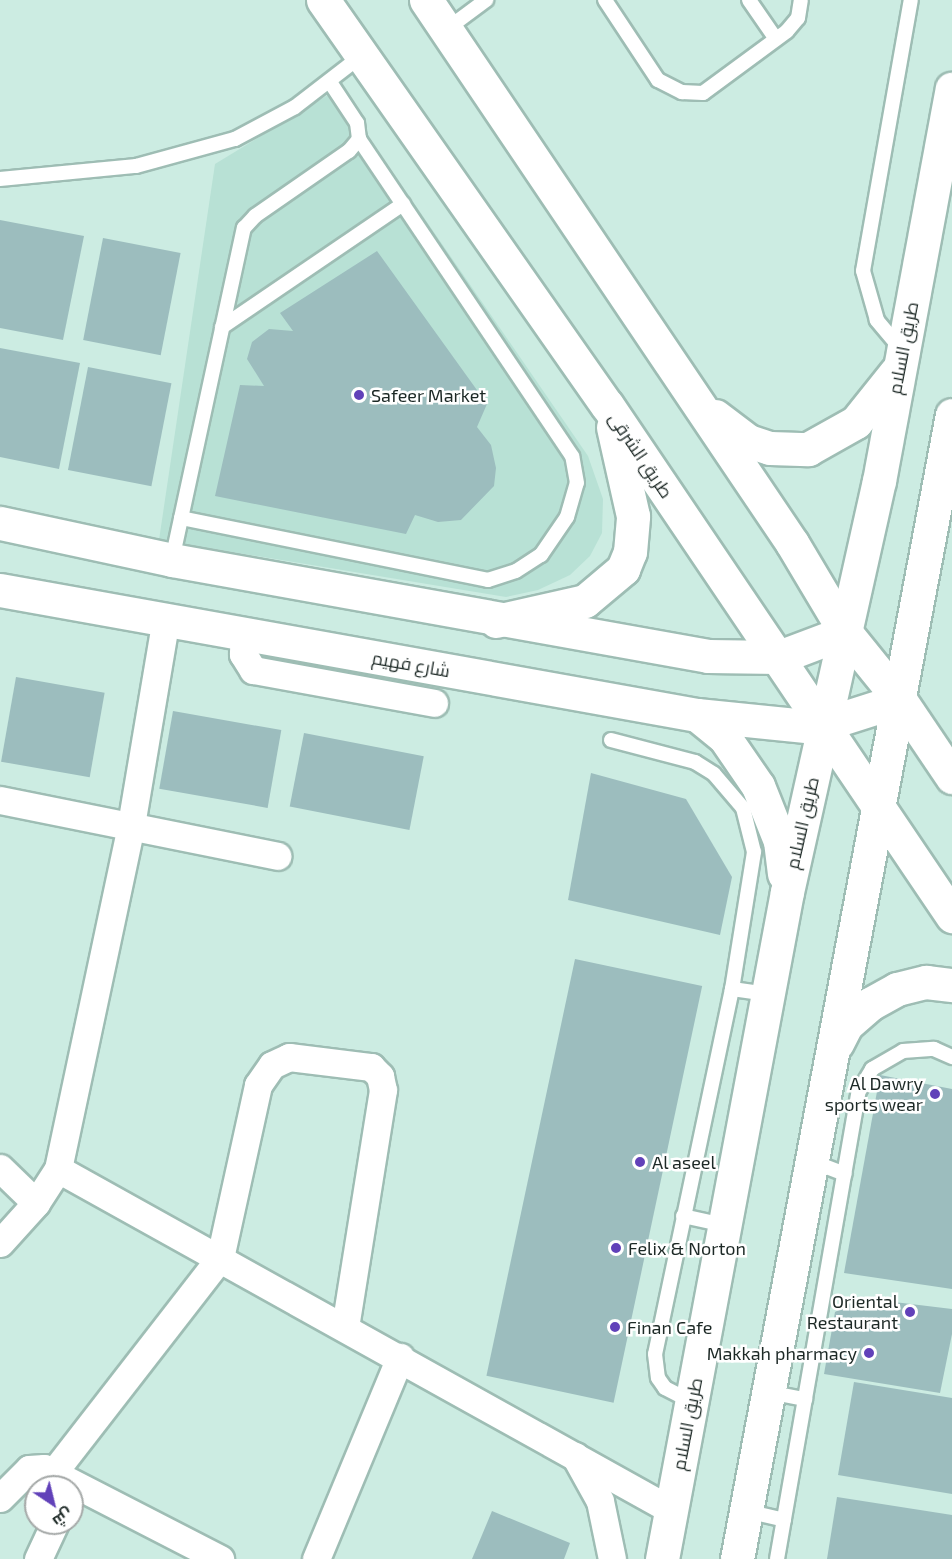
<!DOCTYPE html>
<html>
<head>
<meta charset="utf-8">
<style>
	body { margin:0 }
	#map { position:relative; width:952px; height:1559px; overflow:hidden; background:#ccece2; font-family:"Exo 2",Cairo,sans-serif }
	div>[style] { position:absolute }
	.built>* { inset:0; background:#b8e1d5 }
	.building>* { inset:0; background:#9cbdbe; transform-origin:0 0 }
	.roads { filter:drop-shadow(2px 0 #9ebdb4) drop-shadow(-2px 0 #9ebdb4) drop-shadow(0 2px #9ebdb4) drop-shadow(0 -2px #9ebdb4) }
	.service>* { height:14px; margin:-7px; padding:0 7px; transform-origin:7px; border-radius:7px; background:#fff }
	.minor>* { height:27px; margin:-13.5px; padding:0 13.5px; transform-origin:13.5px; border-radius:13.5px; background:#fff }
	.tertiary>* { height:33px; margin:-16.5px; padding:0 16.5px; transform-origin:16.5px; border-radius:16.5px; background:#fff }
	.secondary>* { height:33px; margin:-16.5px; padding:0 16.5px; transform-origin:16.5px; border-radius:16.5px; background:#fff }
	.dots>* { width:16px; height:16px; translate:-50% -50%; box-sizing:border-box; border:3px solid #fff; border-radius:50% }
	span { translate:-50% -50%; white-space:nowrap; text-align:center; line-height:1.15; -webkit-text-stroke:5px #fff; paint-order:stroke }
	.street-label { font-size:18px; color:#1d2926 }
	.poi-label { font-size:18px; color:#1d2926 }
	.left { translate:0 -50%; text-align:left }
	.right { translate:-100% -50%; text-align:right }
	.north { position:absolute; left:24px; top:1475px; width:60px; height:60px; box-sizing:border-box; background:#fff; border:2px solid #a5a9a8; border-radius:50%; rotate:145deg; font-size:16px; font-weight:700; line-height:24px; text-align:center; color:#1d2926 }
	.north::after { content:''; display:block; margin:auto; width:21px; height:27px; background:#6141b9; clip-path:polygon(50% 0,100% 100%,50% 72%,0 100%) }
</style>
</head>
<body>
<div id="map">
	<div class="built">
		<i style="clip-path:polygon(336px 90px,588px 456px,603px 499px,602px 533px,590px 556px,570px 575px,538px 590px,506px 597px,159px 540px,215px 164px)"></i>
	</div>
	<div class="building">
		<i style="clip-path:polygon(0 220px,84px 236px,63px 340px,0 328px)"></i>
		<i style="left:103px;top:238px;width:79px;height:104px;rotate:11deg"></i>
		<i style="clip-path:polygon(377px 251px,487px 404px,477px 427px,491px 445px,496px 468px,494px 486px,461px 520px,438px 522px,415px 515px,406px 534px,215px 496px,240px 385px,264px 386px,247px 359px,252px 342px,269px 329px,293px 331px,280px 313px)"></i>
		<i style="clip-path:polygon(0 348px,80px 363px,59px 469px,0 457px)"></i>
		<i style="left:88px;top:367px;width:85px;height:105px;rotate:11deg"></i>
		<i style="left:16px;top:677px;width:90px;height:86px;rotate:10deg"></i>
		<i style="left:173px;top:711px;width:110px;height:79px;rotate:10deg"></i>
		<i style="left:304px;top:733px;width:122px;height:75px;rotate:11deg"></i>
		<i style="clip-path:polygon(591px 773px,686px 799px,732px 877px,720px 935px,568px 900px)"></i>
		<i style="left:575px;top:959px;width:130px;height:426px;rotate:12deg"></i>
		<i style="clip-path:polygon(880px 1075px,952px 1089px,952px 1289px,844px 1273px)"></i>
		<i style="clip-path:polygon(861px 1298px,952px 1309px,952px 1334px,940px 1393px,824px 1374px,835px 1312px)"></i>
		<i style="clip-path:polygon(854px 1382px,952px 1398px,952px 1494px,838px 1475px)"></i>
		<i style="clip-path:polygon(837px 1497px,952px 1515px,952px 1559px,827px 1559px)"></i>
		<i style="clip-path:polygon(492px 1511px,570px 1543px,564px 1559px,472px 1559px)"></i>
	</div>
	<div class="roads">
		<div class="service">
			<i style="left:605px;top:0;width:96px;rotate:56.5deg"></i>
			<i style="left:658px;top:80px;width:27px;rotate:27deg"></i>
			<i style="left:682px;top:92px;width:21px;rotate:3deg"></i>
			<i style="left:703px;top:93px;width:104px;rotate:-36.4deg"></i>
			<i style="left:787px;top:31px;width:17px;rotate:-50deg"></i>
			<i style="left:798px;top:18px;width:18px;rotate:-81deg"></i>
			<i style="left:749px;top:0;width:47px;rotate:55.3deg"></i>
			<i style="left:447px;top:29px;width:49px;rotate:-36.6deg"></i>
			<i style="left:0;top:179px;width:137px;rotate:-5.5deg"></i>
			<i style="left:136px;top:166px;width:103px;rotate:-15.3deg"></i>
			<i style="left:235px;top:139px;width:68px;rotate:-28.1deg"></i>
			<i style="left:295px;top:107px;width:83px;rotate:-37.7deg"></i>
			<i style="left:222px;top:327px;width:219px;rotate:-34.2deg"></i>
			<i style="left:901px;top:349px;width:38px;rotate:-130deg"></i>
			<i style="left:877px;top:320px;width:51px;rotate:-105.9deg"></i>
			<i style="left:863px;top:271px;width:275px;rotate:-80deg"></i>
			<i style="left:181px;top:518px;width:313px;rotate:11.4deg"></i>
			<i style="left:488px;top:580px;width:29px;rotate:-18deg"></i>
			<i style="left:516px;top:571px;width:30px;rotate:-33deg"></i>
			<i style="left:541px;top:555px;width:46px;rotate:-55.6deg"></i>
			<i style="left:567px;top:517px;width:35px;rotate:-74deg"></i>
			<i style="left:577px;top:483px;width:27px;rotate:-100deg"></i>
			<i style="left:572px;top:456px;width:382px;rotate:-123.9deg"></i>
			<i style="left:172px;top:560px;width:340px;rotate:-77.8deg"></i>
			<i style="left:244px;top:228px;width:16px;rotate:-47deg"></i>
			<i style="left:255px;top:216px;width:114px;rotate:-34.7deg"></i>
			<i style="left:349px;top:151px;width:16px;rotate:-50deg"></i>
			<i style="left:359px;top:139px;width:16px;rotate:-97deg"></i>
			<i style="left:357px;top:123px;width:49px;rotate:-123.4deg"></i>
			<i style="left:611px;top:740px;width:87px;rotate:14.7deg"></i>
			<i style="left:695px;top:762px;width:22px;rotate:32deg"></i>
			<i style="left:714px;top:774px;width:45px;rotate:49.5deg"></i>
			<i style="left:743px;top:808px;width:45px;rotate:76deg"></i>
			<i style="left:754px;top:852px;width:139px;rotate:99.1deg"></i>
			<i style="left:732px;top:989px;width:373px;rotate:101.9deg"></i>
			<i style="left:655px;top:1354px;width:24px;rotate:83deg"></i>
			<i style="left:658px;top:1378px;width:12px;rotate:55deg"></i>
			<i style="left:665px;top:1388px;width:29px;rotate:27deg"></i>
			<i style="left:732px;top:989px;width:36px;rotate:8deg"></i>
			<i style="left:811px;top:1161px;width:36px;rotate:21deg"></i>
			<i style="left:683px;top:1216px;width:42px;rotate:12.4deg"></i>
			<i style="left:768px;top:1392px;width:38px;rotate:11deg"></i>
			<i style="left:746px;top:1511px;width:39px;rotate:13deg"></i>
			<i style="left:777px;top:1559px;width:475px;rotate:-80.1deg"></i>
			<i style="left:859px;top:1091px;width:26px;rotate:-59deg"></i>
			<i style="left:872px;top:1069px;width:36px;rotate:-30deg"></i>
			<i style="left:903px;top:1051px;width:31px;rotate:-4deg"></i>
			<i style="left:934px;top:1049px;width:20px;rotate:24deg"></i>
		</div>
		<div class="minor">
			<i style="left:244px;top:633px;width:21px;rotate:93deg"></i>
			<i style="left:243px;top:654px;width:19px;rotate:58deg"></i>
			<i style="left:253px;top:670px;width:184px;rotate:10.3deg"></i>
			<i style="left:0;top:800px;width:283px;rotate:11.4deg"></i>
			<i style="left:0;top:1168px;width:50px;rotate:44.2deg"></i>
			<i style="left:58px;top:1169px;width:701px;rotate:29.09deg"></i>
			<i style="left:0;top:1243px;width:54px;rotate:-48deg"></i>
			<i style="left:36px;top:1203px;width:40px;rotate:-57.1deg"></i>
			<i style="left:58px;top:1169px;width:352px;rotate:-78deg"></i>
			<i style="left:131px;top:825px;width:209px;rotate:-80.4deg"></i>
			<i style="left:575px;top:1456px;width:51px;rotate:60.9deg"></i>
			<i style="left:600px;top:1501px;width:59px;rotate:78.3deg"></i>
			<i style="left:53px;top:1473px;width:188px;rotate:27.2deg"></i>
			<i style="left:0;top:1498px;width:41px;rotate:-45deg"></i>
			<i style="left:29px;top:1469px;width:15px;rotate:-4deg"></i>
			<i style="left:44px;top:1468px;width:10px;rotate:29deg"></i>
			<i style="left:53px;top:1473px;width:272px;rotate:-52.2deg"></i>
			<i style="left:220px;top:1258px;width:177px;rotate:-77.6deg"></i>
			<i style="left:258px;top:1085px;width:24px;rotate:-55deg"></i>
			<i style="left:272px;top:1065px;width:19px;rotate:-25deg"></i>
			<i style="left:289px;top:1057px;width:83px;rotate:7deg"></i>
			<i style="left:371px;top:1067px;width:13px;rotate:45deg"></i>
			<i style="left:380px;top:1076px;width:14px;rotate:78deg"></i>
			<i style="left:383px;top:1090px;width:240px;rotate:99.1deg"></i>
			<i style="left:38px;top:1559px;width:40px;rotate:-65deg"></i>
			<i style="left:316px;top:1559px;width:219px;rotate:-67.4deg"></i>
		</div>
		<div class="tertiary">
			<i style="left:0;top:523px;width:176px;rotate:12.1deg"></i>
			<i style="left:172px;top:560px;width:545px;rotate:10.15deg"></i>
			<i style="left:708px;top:656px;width:71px;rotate:0.8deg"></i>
			<i style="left:779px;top:657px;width:71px;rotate:-20.7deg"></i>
			<i style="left:0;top:590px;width:708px;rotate:10.17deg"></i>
			<i style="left:697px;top:715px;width:119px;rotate:5.8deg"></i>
			<i style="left:815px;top:727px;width:89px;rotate:-17.6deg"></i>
		</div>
		<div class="secondary">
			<i style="left:323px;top:0;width:495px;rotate:55deg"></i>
			<i style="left:607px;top:405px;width:617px;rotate:55.97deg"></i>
			<i style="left:426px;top:0;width:655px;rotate:56.02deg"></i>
			<i style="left:792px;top:543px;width:104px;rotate:59.2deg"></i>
			<i style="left:845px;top:632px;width:87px;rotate:51deg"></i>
			<i style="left:900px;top:700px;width:93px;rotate:56deg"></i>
			<i style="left:715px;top:416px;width:41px;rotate:37.1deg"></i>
			<i style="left:748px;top:441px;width:23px;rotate:18deg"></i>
			<i style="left:770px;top:448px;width:38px;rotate:2deg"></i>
			<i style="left:808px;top:449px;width:55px;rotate:-29.4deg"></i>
			<i style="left:856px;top:422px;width:64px;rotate:-51.3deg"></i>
			<i style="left:496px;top:621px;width:91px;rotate:-12.7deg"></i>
			<i style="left:585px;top:601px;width:50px;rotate:-40.1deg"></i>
			<i style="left:623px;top:569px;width:18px;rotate:-68deg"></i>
			<i style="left:630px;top:552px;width:36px;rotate:-85deg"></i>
			<i style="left:633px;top:516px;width:91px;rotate:-102.7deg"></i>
			<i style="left:697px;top:715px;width:36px;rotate:39deg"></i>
			<i style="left:725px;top:738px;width:58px;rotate:55.5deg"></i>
			<i style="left:758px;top:786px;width:59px;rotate:68.2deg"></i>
			<i style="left:780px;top:841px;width:33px;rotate:83deg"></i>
			<i style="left:837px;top:1043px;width:20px;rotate:-63deg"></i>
			<i style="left:846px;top:1025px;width:32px;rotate:-41deg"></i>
			<i style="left:870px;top:1004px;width:31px;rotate:-29deg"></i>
			<i style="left:897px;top:989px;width:30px;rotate:-14deg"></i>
			<i style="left:926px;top:982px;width:26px;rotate:7deg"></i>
			<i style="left:662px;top:1559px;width:679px;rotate:-79.39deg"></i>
			<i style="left:787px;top:892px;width:421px;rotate:-77.4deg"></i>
			<i style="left:879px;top:481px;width:399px;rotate:-79.5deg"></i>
			<i style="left:737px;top:1559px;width:1164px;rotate:-79.36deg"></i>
		</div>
	</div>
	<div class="dots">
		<i style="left:359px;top:395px;background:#6141b9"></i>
		<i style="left:935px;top:1094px;background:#6141b9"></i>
		<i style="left:640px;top:1162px;background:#6141b9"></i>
		<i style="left:616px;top:1248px;background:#6141b9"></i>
		<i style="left:910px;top:1312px;background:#6141b9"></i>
		<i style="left:615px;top:1327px;background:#6141b9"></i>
		<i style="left:869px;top:1353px;background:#6141b9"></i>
	</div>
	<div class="street-label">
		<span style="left:903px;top:348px;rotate:-79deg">طريق السلام</span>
		<span style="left:641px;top:455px;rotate:56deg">طريق الشرقى</span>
		<span style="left:411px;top:664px;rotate:10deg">شارع فهيم</span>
		<span style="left:802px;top:823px;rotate:-77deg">طريق السلام</span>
		<span style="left:687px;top:1424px;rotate:-79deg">طريق السلام</span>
	</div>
	<div class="poi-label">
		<span class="left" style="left:371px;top:395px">Safeer Market</span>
		<span class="right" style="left:923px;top:1094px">Al Dawry<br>sports wear</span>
		<span class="left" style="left:652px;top:1162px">Al aseel</span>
		<span class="left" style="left:628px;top:1248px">Felix &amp; Norton</span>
		<span class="right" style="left:898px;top:1312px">Oriental<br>Restaurant</span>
		<span class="left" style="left:627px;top:1327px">Finan Cafe</span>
		<span class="right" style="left:857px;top:1353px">Makkah pharmacy</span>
	</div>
	<div class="north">ش</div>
</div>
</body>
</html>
